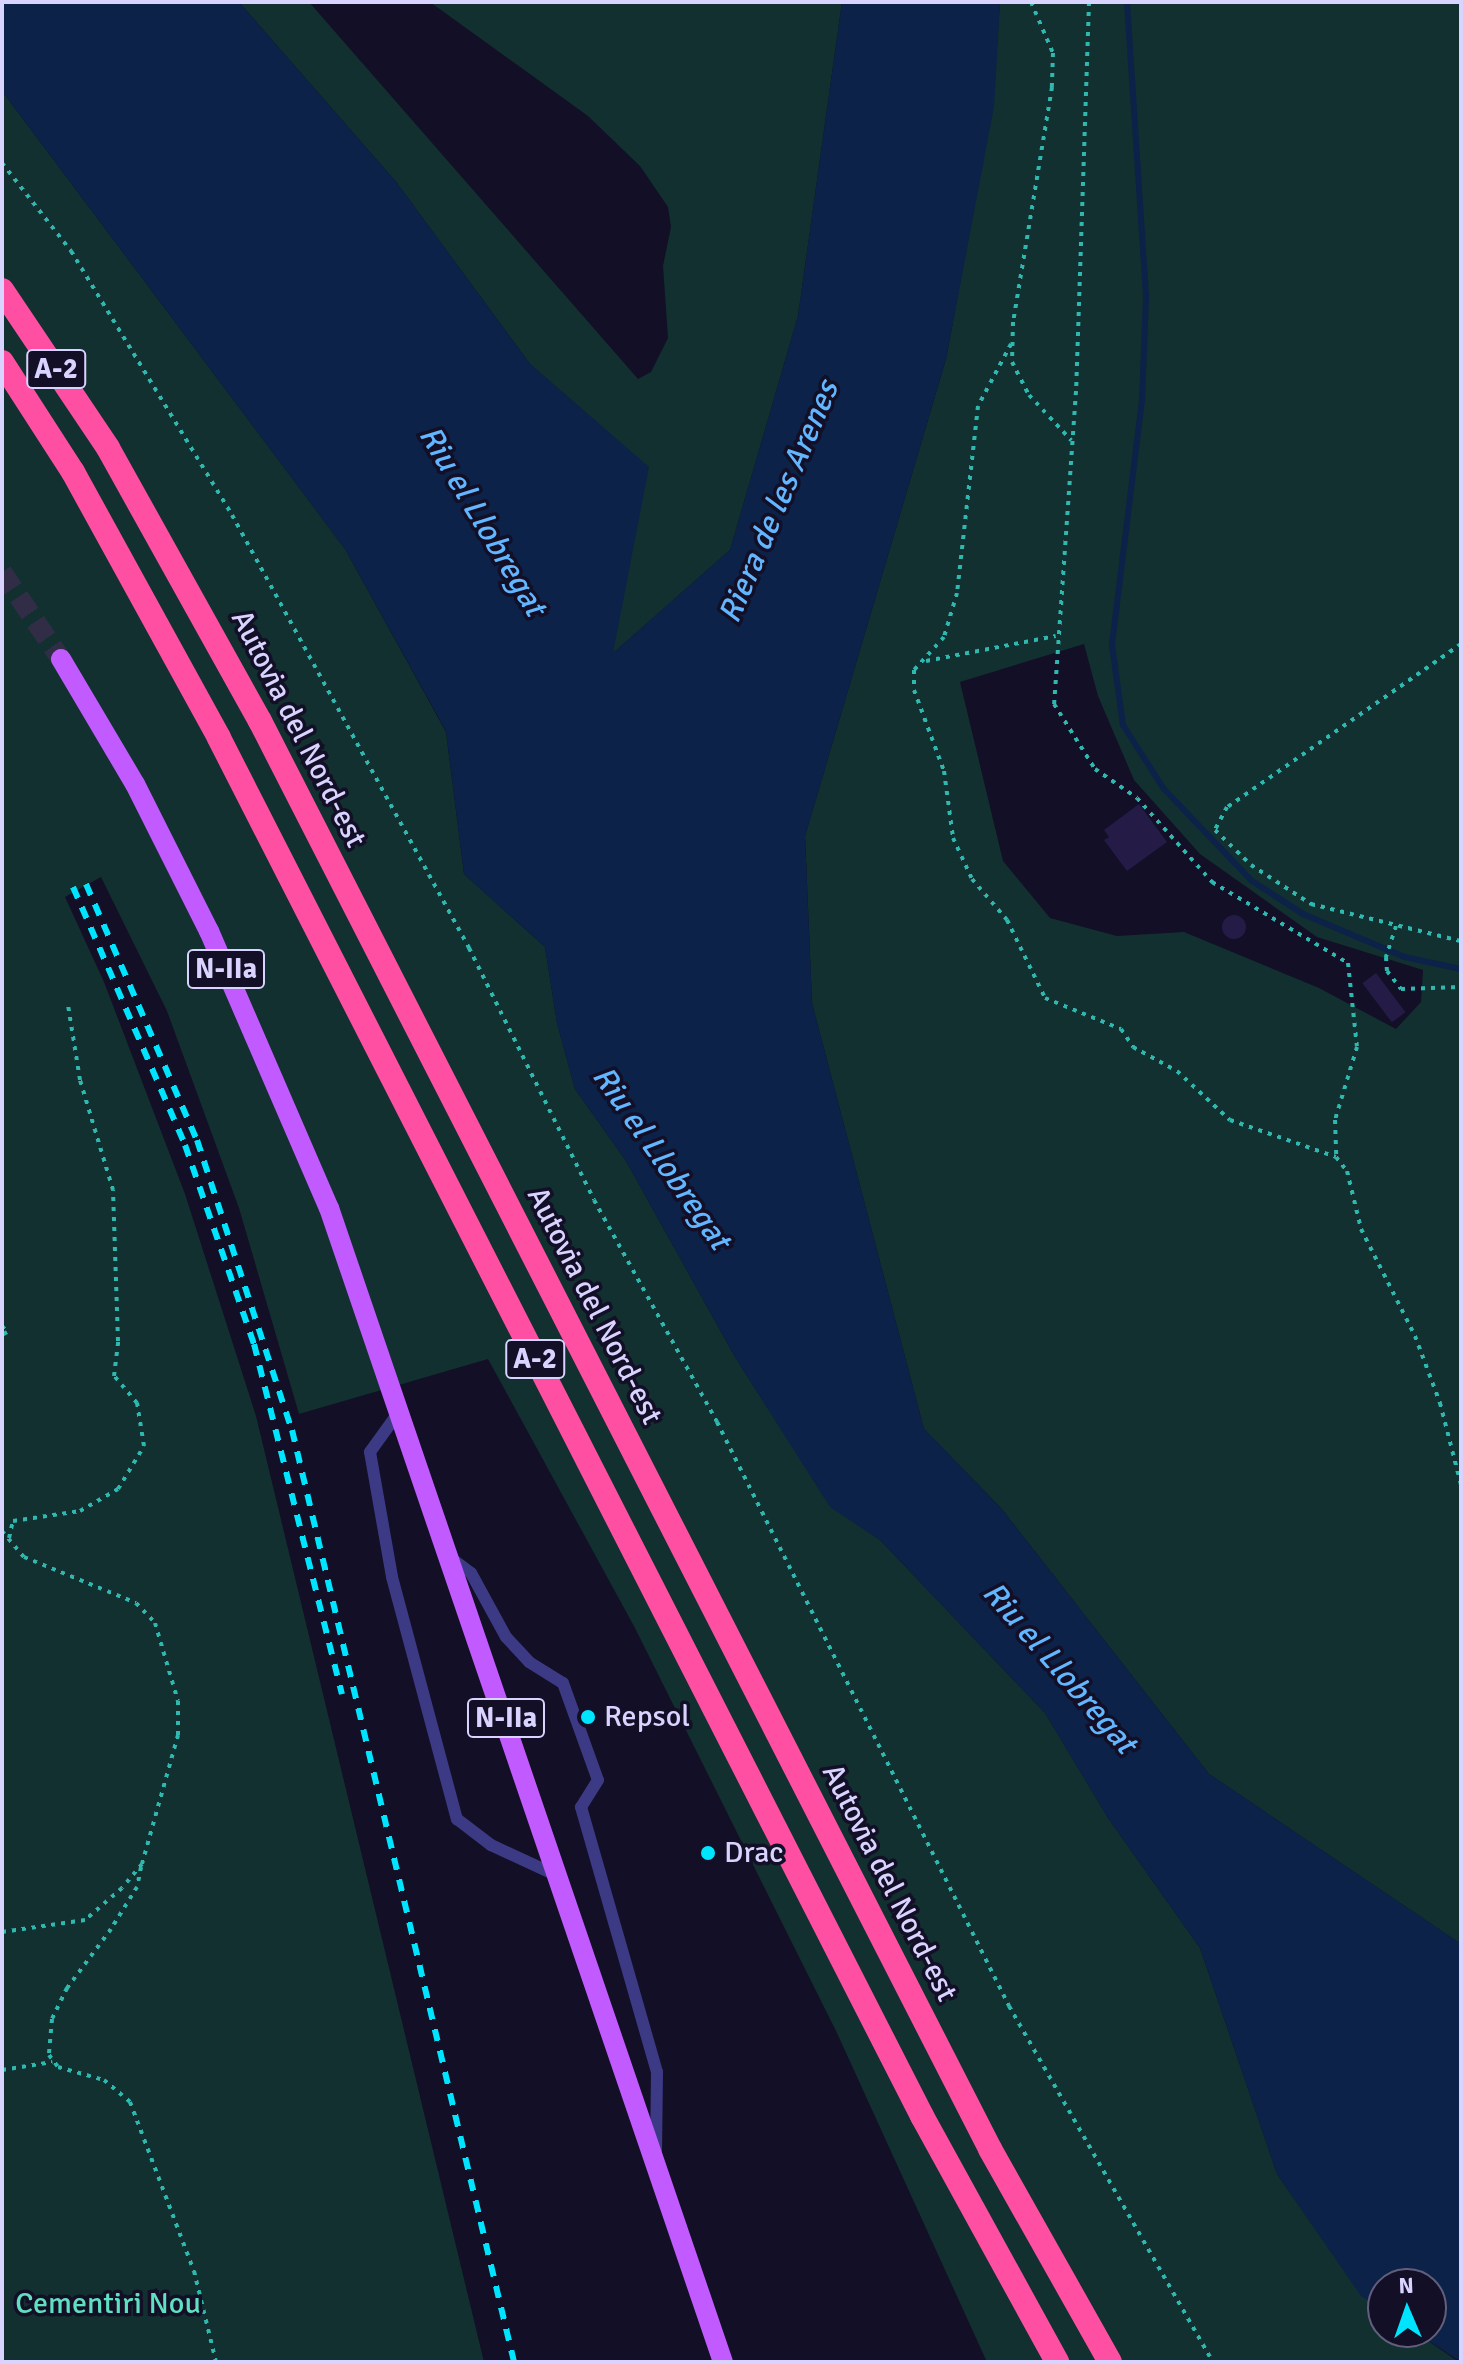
<!DOCTYPE html>
<html>
<head>
<meta charset="utf-8">
<style>
	body { margin:0 }
	#map { position:relative; width:1463px; height:2364px; overflow:hidden; background:#130f26; font-family:Signika,sans-serif }
	div>[style] { position:absolute }
	.green>* { inset:0; background:#12302f }
	.water>* { inset:0; background:#0c2248 }
	.stream>* { height:6px; margin:-3px; padding:0 3px; transform-origin:3px; border-radius:3px; background:#0c2248 }
	.building>* { inset:0; background:#241b47; transform-origin:0 0 }
	.round { border-radius:50% }
	.primary-tunnel>* { height:20px; margin-top:-10px; transform-origin:0; background:repeating-linear-gradient(90deg,#312d47 0 20px,transparent 0 30px) }
	.path>* { height:4px; margin-top:-2px; transform-origin:0; background:repeating-linear-gradient(90deg,#2fb8b0 0 4px,transparent 0 10px) }
	.lane>* { height:12px; margin:-6px; padding:0 6px; transform-origin:6px; border-radius:6px; background:#3d3a85 }
	.primary>* { height:20px; margin:-10px; padding:0 10px; transform-origin:10px; border-radius:10px; background:#c25bff }
	.highway>* { height:24px; margin:-12px; padding:0 12px; transform-origin:12px; border-radius:12px; background:#ff4fa3 }
	.rail>* { height:6px; margin-top:-3px; transform-origin:0; background:repeating-linear-gradient(90deg,#00e5ff 0 12px,transparent 0 22px) }
	.dots>* { width:22px; height:22px; translate:-50% -50%; box-sizing:border-box; border:4px solid #130f26; border-radius:50% }
	span { translate:-50% -50%; white-space:nowrap; text-align:center; line-height:1.15; -webkit-text-stroke:7px #130f26; paint-order:stroke }
	.shield-label span { padding:2px 6px; background:#130f26; border:2px solid; border-radius:6px; -webkit-text-stroke-width:0 }
	.shield-label { font-size:28px; color:#d9d4ff; font-weight:700 }
	.street-label { font-size:30px; color:#d9d4ff }
	.poi-label { font-size:30px; color:#d9d4ff }
	.left { translate:0 -50%; text-align:left }
	.park-label { font-size:30px; color:#5fe0c0 }
	.water-label { font-size:32px; color:#62b6ff; font-style:italic }
	.frame { position:absolute; inset:0; border:4px solid #d9d4ff; pointer-events:none }
	.north { position:absolute; left:1367px; top:2268px; width:80px; height:80px; box-sizing:border-box; background:#130f26; border:2px solid #625e7d; border-radius:50%; rotate:358deg; font-size:22px; font-weight:700; line-height:32px; text-align:center; color:#d9d4ff }
	.north::after { content:''; display:block; margin:auto; width:28px; height:36px; background:#00e5ff; clip-path:polygon(50% 0,100% 100%,50% 72%,0 100%) }
</style>
</head>
<body>
<div id="map">
	<div class="green">
		<i style="clip-path:polygon(239px 2px,309px 2px,638px 379px,651px 372px,668px 338px,663px 266px,671px 227px,668px 207px,640px 166px,588px 116px,430px 2px,842px 2px,798px 316px,730px 550px,612px 654px,648px 467px,530px 364px,397px 183px)"></i>
		<i style="clip-path:polygon(evenodd,1000px 2px,1461px 2px,1461px 1944px,1209px 1774px,1001px 1508px,924px 1429px,812px 1003px,805px 836px,946px 359px,993px 107px,1000px 2px,1084px 644px,1098px 696px,1134px 780px,1200px 854px,1317px 937px,1423px 970px,1421px 1002px,1396px 1029px,1319px 988px,1184px 932px,1117px 936px,1050px 918px,1003px 861px,960px 682px,1084px 644px)"></i>
		<i style="clip-path:polygon(2px 91px,345px 549px,446px 732px,464px 874px,545px 947px,557px 1023px,575px 1089px,626px 1161px,735px 1357px,830px 1506px,880px 1540px,1045px 1713px,1108px 1818px,1200px 1948px,1277px 2174px,1361px 2295px,1383px 2310px,1383px 2332px,1415px 2332px,1459px 2362px,987px 2362px,837px 2033px,635px 1628px,488px 1359px,299px 1414px,239px 1208px,167px 1011px,101px 877px,65px 897px,104px 982px,185px 1194px,256px 1416px,484px 2362px,2px 2362px)"></i>
	</div>
	<div class="water">
		<i style="clip-path:polygon(2px 2px,239px 2px,397px 183px,530px 364px,649px 467px,613px 653px,730px 550px,798px 316px,842px 2px,1000px 2px,994px 107px,946px 359px,805px 836px,812px 1003px,924px 1429px,1001px 1508px,1209px 1774px,1461px 1944px,1461px 2362px,1415px 2332px,1431px 2332px,1431px 2284px,1383px 2284px,1383px 2310px,1361px 2296px,1277px 2174px,1200px 1948px,1108px 1818px,1045px 1713px,880px 1540px,830px 1507px,735px 1357px,626px 1161px,575px 1089px,557px 1023px,545px 947px,464px 874px,446px 731px,345px 549px,2px 91px)"></i>
	</div>
	<div class="stream">
		<i style="left:1127px;top:2px;width:296px;rotate:86.3deg"></i>
		<i style="left:1146px;top:297px;width:103px;rotate:92.2deg"></i>
		<i style="left:1142px;top:400px;width:247px;rotate:97deg"></i>
		<i style="left:1112px;top:645px;width:81px;rotate:82.2deg"></i>
		<i style="left:1123px;top:725px;width:76px;rotate:57.4deg"></i>
		<i style="left:1164px;top:789px;width:127px;rotate:46.3deg"></i>
		<i style="left:1252px;top:881px;width:61px;rotate:32.9deg"></i>
		<i style="left:1303px;top:914px;width:111px;rotate:22.9deg"></i>
		<i style="left:1405px;top:957px;width:57px;rotate:12.1deg"></i>
	</div>
	<div class="building">
		<i style="clip-path:polygon(1139px 804px,1167px 842px,1127px 871px,1104px 840px,1109px 837px,1104px 830px)"></i>
		<i class="round" style="left:1222px;top:915px;width:24px;height:24px"></i>
		<i style="left:1376px;top:973px;width:49px;height:17px;rotate:53deg"></i>
	</div>
	<div class="primary-tunnel">
		<i style="left:2px;top:572px;width:105px;rotate:55.9deg"></i>
	</div>
	<div class="path">
		<i style="left:1031px;top:2px;width:56px;rotate:66.7deg"></i>
		<i style="left:1053px;top:53px;width:34px;rotate:92deg"></i>
		<i style="left:1052px;top:87px;width:238px;rotate:99.4deg"></i>
		<i style="left:1013px;top:322px;width:40px;rotate:91.4deg"></i>
		<i style="left:1012px;top:362px;width:37px;rotate:63deg"></i>
		<i style="left:1029px;top:395px;width:62px;rotate:47deg"></i>
		<i style="left:1089px;top:2px;width:389px;rotate:91.9deg"></i>
		<i style="left:1076px;top:391px;width:314px;rotate:94deg"></i>
		<i style="left:1054px;top:704px;width:77px;rotate:57.8deg"></i>
		<i style="left:1095px;top:769px;width:51px;rotate:34.6deg"></i>
		<i style="left:1137px;top:798px;width:113px;rotate:48.2deg"></i>
		<i style="left:1212px;top:882px;width:158px;rotate:30.8deg"></i>
		<i style="left:1348px;top:963px;width:84px;rotate:83.9deg"></i>
		<i style="left:1357px;top:1047px;width:76px;rotate:106.8deg"></i>
		<i style="left:1335px;top:1120px;width:37px;rotate:88deg"></i>
		<i style="left:2px;top:163px;width:112px;rotate:51.9deg"></i>
		<i style="left:71px;top:251px;width:309px;rotate:58.6deg"></i>
		<i style="left:232px;top:515px;width:494px;rotate:61.3deg"></i>
		<i style="left:469px;top:948px;width:281px;rotate:63.6deg"></i>
		<i style="left:594px;top:1200px;width:254px;rotate:61deg"></i>
		<i style="left:717px;top:1422px;width:653px;rotate:63.43deg"></i>
		<i style="left:1009px;top:2006px;width:410px;rotate:60.2deg"></i>
		<i style="left:1011px;top:344px;width:70px;rotate:118deg"></i>
		<i style="left:978px;top:406px;width:188px;rotate:96.4deg"></i>
		<i style="left:957px;top:593px;width:46px;rotate:106.5deg"></i>
		<i style="left:944px;top:637px;width:45px;rotate:132.3deg"></i>
		<i style="left:914px;top:670px;width:20px;rotate:90deg"></i>
		<i style="left:914px;top:690px;width:86px;rotate:69.7deg"></i>
		<i style="left:944px;top:771px;width:68px;rotate:82.3deg"></i>
		<i style="left:953px;top:838px;width:45px;rotate:65.1deg"></i>
		<i style="left:972px;top:879px;width:54px;rotate:49.5deg"></i>
		<i style="left:1007px;top:920px;width:87px;rotate:64deg"></i>
		<i style="left:1045px;top:998px;width:82px;rotate:22.2deg"></i>
		<i style="left:1121px;top:1029px;width:22px;rotate:56deg"></i>
		<i style="left:1133px;top:1047px;width:50px;rotate:28.6deg"></i>
		<i style="left:1177px;top:1071px;width:72px;rotate:42.8deg"></i>
		<i style="left:1230px;top:1120px;width:112px;rotate:19.2deg"></i>
		<i style="left:1336px;top:1157px;width:18px;rotate:52deg"></i>
		<i style="left:1347px;top:1171px;width:60px;rotate:76.4deg"></i>
		<i style="left:1361px;top:1229px;width:120px;rotate:63.2deg"></i>
		<i style="left:1415px;top:1336px;width:72px;rotate:69.5deg"></i>
		<i style="left:1440px;top:1403px;width:85px;rotate:75.6deg"></i>
		<i style="left:1461px;top:644px;width:285px;rotate:145.1deg"></i>
		<i style="left:1227px;top:807px;width:26px;rotate:118deg"></i>
		<i style="left:1215px;top:830px;width:50px;rotate:44.2deg"></i>
		<i style="left:1251px;top:865px;width:72px;rotate:33deg"></i>
		<i style="left:1311px;top:904px;width:154px;rotate:13.9deg"></i>
		<i style="left:926px;top:661px;width:132px;rotate:-10.9deg"></i>
		<i style="left:1396px;top:926px;width:33px;rotate:108deg"></i>
		<i style="left:1386px;top:957px;width:14px;rotate:86deg"></i>
		<i style="left:1387px;top:971px;width:23px;rotate:52deg"></i>
		<i style="left:1401px;top:989px;width:60px;rotate:-1.9deg"></i>
		<i style="left:2px;top:1326px;width:8px;rotate:50deg"></i>
		<i style="left:7px;top:1332px;width:6px;rotate:149deg"></i>
		<i style="left:2px;top:1531px;width:34px;rotate:50deg"></i>
		<i style="left:24px;top:1557px;width:121px;rotate:22.3deg"></i>
		<i style="left:136px;top:1603px;width:28px;rotate:46deg"></i>
		<i style="left:155px;top:1623px;width:81px;rotate:73.6deg"></i>
		<i style="left:178px;top:1701px;width:34px;rotate:90deg"></i>
		<i style="left:178px;top:1735px;width:134px;rotate:105.6deg"></i>
		<i style="left:142px;top:1864px;width:31px;rotate:130deg"></i>
		<i style="left:122px;top:1888px;width:49px;rotate:139.1deg"></i>
		<i style="left:85px;top:1920px;width:84px;rotate:171.8deg"></i>
		<i style="left:9px;top:1538px;width:17px;rotate:-77deg"></i>
		<i style="left:13px;top:1521px;width:68px;rotate:-8.5deg"></i>
		<i style="left:80px;top:1511px;width:44px;rotate:-30.1deg"></i>
		<i style="left:118px;top:1489px;width:50px;rotate:-58.8deg"></i>
		<i style="left:144px;top:1446px;width:44px;rotate:-99.2deg"></i>
		<i style="left:137px;top:1403px;width:35px;rotate:-130deg"></i>
		<i style="left:114px;top:1376px;width:35px;rotate:-83deg"></i>
		<i style="left:118px;top:1341px;width:151px;rotate:-91.9deg"></i>
		<i style="left:113px;top:1190px;width:115px;rotate:-106.7deg"></i>
		<i style="left:80px;top:1080px;width:76px;rotate:-99.1deg"></i>
		<i style="left:141px;top:1867px;width:20px;rotate:101deg"></i>
		<i style="left:137px;top:1887px;width:49px;rotate:121.8deg"></i>
		<i style="left:111px;top:1929px;width:74px;rotate:126.7deg"></i>
		<i style="left:67px;top:1988px;width:34px;rotate:116deg"></i>
		<i style="left:52px;top:2019px;width:36px;rotate:95deg"></i>
		<i style="left:49px;top:2055px;width:15px;rotate:53deg"></i>
		<i style="left:58px;top:2067px;width:48px;rotate:15.8deg"></i>
		<i style="left:104px;top:2080px;width:34px;rotate:40deg"></i>
		<i style="left:130px;top:2102px;width:181px;rotate:69.3deg"></i>
		<i style="left:194px;top:2271px;width:94px;rotate:76.4deg"></i>
		<i style="left:2px;top:2070px;width:51px;rotate:-9.1deg"></i>
	</div>
	<div class="lane">
		<i style="left:401px;top:1409px;width:53px;rotate:125.8deg"></i>
		<i style="left:370px;top:1452px;width:127px;rotate:80deg"></i>
		<i style="left:392px;top:1577px;width:251px;rotate:75deg"></i>
		<i style="left:457px;top:1819px;width:43px;rotate:37.4deg"></i>
		<i style="left:491px;top:1845px;width:72px;rotate:24.8deg"></i>
		<i style="left:451px;top:1558px;width:25px;rotate:37deg"></i>
		<i style="left:471px;top:1573px;width:73px;rotate:61.3deg"></i>
		<i style="left:506px;top:1637px;width:34px;rotate:47deg"></i>
		<i style="left:529px;top:1662px;width:40px;rotate:32deg"></i>
		<i style="left:563px;top:1683px;width:103px;rotate:70.2deg"></i>
		<i style="left:598px;top:1780px;width:32px;rotate:122deg"></i>
		<i style="left:581px;top:1807px;width:276px;rotate:74deg"></i>
		<i style="left:657px;top:2072px;width:78px;rotate:90.7deg"></i>
	</div>
	<div class="primary">
		<i style="left:61px;top:659px;width:145px;rotate:59.4deg"></i>
		<i style="left:135px;top:784px;width:165px;rotate:63.3deg"></i>
		<i style="left:209px;top:931px;width:302px;rotate:66.6deg"></i>
		<i style="left:329px;top:1208px;width:1219px;rotate:71.15deg"></i>
	</div>
	<div class="highway">
		<i style="left:2px;top:290px;width:190px;rotate:56.1deg"></i>
		<i style="left:108px;top:448px;width:312px;rotate:60.9deg"></i>
		<i style="left:260px;top:721px;width:1604px;rotate:62.92deg"></i>
		<i style="left:990px;top:2149px;width:244px;rotate:60.6deg"></i>
		<i style="left:2px;top:362px;width:131px;rotate:57.2deg"></i>
		<i style="left:73px;top:472px;width:303px;rotate:61.2deg"></i>
		<i style="left:219px;top:738px;width:1547px;rotate:62.97deg"></i>
		<i style="left:922px;top:2116px;width:281px;rotate:61.2deg"></i>
	</div>
	<div class="rail">
		<i style="left:86px;top:884px;width:279px;rotate:66.6deg"></i>
		<i style="left:197px;top:1140px;width:305px;rotate:71.9deg"></i>
		<i style="left:292px;top:1430px;width:958px;rotate:76.6deg"></i>
		<i style="left:73px;top:887px;width:281px;rotate:66.5deg"></i>
		<i style="left:185px;top:1145px;width:211px;rotate:70.9deg"></i>
		<i style="left:254px;top:1344px;width:361px;rotate:75.9deg"></i>
	</div>
	<div class="dots">
		<i style="left:588px;top:1717px;background:#00e5ff"></i>
		<i style="left:708px;top:1853px;background:#00e5ff"></i>
	</div>
	<div class="shield-label">
		<span style="left:56px;top:369px">A-2</span>
		<span style="left:226px;top:969px">N-IIa</span>
		<span style="left:535px;top:1359px">A-2</span>
		<span style="left:506px;top:1718px">N-IIa</span>
	</div>
	<div class="street-label">
		<span style="left:298px;top:729px;rotate:63deg">Autovia del Nord-est</span>
		<span style="left:594px;top:1306px;rotate:63deg">Autovia del Nord-est</span>
		<span style="left:889px;top:1883px;rotate:63deg">Autovia del Nord-est</span>
	</div>
	<div class="poi-label">
		<span class="left" style="left:604px;top:1717px">Repsol</span>
		<span class="left" style="left:724px;top:1853px">Drac</span>
	</div>
	<div class="park-label">
		<span style="left:108px;top:2304px">Cementiri Nou</span>
	</div>
	<div class="water-label">
		<span style="left:779px;top:502px;rotate:-67deg">Riera de les Arenes</span>
		<span style="left:482px;top:521px;rotate:59deg">Riu el Llobregat</span>
		<span style="left:661px;top:1158px;rotate:55deg">Riu el Llobregat</span>
		<span style="left:1059px;top:1668px;rotate:49deg">Riu el Llobregat</span>
	</div>
	<div class="frame"></div>
	<div class="north">N</div>
</div>
</body>
</html>
